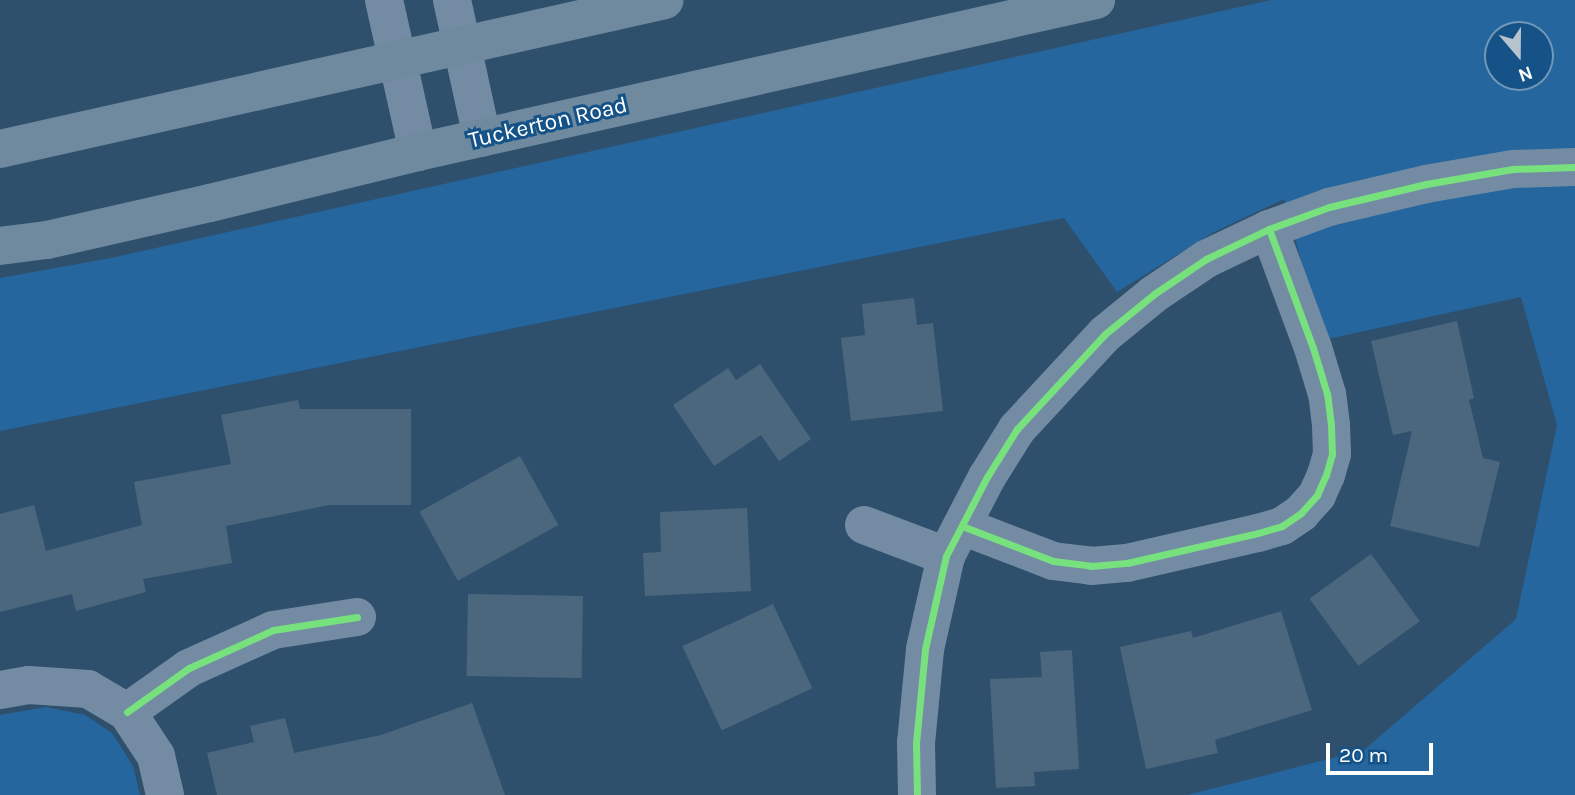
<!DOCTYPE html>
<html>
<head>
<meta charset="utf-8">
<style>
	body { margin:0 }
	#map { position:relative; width:1575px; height:795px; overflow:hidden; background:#2e506d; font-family:Karla,sans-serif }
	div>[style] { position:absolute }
	.green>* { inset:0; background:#24669d }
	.building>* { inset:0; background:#4b677e; transform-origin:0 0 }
	.street>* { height:38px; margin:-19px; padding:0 19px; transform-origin:19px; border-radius:19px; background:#748ca3 }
	.secondary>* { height:38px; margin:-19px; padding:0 19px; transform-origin:19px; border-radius:19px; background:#6f899e }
	.cycleway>* { height:7px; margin:-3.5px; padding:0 3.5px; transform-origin:3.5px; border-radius:3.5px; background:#77e17e }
	span { translate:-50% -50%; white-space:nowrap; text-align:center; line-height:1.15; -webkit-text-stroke:6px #145287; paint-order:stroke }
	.street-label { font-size:23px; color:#fff }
	.north { position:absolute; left:1484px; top:21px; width:70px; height:70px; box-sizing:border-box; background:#145287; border:2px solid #7297b7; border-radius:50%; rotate:160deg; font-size:19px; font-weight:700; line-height:28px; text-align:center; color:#fff }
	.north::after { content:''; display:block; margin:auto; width:24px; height:32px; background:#b6c2cc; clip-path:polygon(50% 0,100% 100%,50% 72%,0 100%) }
	.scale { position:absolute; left:1326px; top:743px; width:107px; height:32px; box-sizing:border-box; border:4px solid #fff; border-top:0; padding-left:9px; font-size:21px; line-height:24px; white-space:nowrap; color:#fff; -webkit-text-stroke:5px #145287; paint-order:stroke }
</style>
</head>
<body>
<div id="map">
	<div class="green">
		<i style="clip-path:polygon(evenodd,1271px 0,1575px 0,1575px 795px,1187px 795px,1364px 750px,1516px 619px,1557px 425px,1521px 297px,1323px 340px,1284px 199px,1214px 232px,1117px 292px,1064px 218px,0 431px,0 278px,111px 258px,1271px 0,1498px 35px,1540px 35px,1540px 77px,1498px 77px,1498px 35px)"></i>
		<i style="clip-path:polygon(46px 707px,85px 715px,112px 733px,133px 766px,140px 795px,0 795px,0 715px)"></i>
	</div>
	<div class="building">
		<i style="clip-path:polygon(914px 298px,917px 325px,933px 323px,943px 411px,851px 421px,841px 338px,865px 335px,862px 304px)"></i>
		<i style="clip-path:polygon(1457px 321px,1474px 398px,1469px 400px,1483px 458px,1500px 462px,1479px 547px,1390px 526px,1412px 431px,1393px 435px,1371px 341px)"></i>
		<i style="clip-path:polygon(760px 364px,811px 439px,779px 461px,761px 435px,714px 466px,673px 405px,728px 368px,736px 380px)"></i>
		<i style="clip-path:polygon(298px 400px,300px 409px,411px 409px,411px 505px,329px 505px,226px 526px,232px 563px,143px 579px,146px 592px,76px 611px,72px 594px,0 612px,0 514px,34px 505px,46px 551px,142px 525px,134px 482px,231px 464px,221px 415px)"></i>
		<i style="left:520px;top:456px;width:79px;height:115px;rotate:61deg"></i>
		<i style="clip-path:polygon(747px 508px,751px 591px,645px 596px,643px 553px,661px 552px,660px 512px)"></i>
		<i style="left:1371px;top:554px;width:83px;height:76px;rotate:54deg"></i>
		<i style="left:468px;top:594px;width:115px;height:82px;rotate:1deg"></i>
		<i style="left:773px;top:604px;width:93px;height:100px;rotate:65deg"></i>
		<i style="clip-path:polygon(1281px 611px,1312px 710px,1215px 740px,1218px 753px,1146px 769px,1120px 647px,1191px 631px,1193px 638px)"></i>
		<i style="clip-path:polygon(1072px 650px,1079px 769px,1034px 772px,1035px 786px,996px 788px,990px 679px,1042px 677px,1040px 652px)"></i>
		<i style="clip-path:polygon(472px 703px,505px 795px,217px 795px,207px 753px,254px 742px,250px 726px,285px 718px,294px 753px,381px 735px)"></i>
	</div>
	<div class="street">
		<i style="left:384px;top:0;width:156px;rotate:77.4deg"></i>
		<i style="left:452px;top:0;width:141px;rotate:77.7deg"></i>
		<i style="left:864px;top:525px;width:88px;rotate:20.7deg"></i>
		<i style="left:962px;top:526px;width:97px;rotate:21deg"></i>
		<i style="left:1053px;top:561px;width:38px;rotate:7deg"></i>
		<i style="left:1091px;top:566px;width:36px;rotate:-5deg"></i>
		<i style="left:1127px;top:563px;width:134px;rotate:-12.9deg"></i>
		<i style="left:1258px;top:533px;width:25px;rotate:-16deg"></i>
		<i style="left:1282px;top:526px;width:23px;rotate:-34deg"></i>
		<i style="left:1301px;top:513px;width:24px;rotate:-48deg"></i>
		<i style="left:1317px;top:495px;width:22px;rotate:-66deg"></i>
		<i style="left:1326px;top:475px;width:22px;rotate:-74deg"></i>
		<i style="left:1332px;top:454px;width:29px;rotate:-92deg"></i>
		<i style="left:1331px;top:425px;width:31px;rotate:-97deg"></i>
		<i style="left:1327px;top:394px;width:48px;rotate:-106.9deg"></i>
		<i style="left:1313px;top:348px;width:127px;rotate:-110.3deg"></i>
		<i style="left:0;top:690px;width:29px;rotate:-10deg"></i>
		<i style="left:29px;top:685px;width:59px;rotate:3.9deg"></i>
		<i style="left:88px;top:689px;width:45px;rotate:30.5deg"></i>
		<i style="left:127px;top:712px;width:53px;rotate:56.6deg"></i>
		<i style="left:156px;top:756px;width:40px;rotate:77deg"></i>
		<i style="left:127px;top:712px;width:76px;rotate:-35.4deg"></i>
		<i style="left:189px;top:668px;width:92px;rotate:-24.3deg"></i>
		<i style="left:273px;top:630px;width:85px;rotate:-8.8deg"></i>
		<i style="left:917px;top:795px;width:52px;rotate:-91.1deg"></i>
		<i style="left:916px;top:743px;width:94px;rotate:-84.5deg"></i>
		<i style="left:925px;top:649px;width:95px;rotate:-77.3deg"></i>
		<i style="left:946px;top:556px;width:89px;rotate:-62.6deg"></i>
		<i style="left:987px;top:477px;width:57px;rotate:-58deg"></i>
		<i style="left:1017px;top:429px;width:129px;rotate:-47.2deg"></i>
		<i style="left:1105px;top:334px;width:63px;rotate:-39.2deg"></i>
		<i style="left:1154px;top:294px;width:63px;rotate:-33.9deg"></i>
		<i style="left:1206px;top:259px;width:70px;rotate:-25.5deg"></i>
		<i style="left:1269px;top:229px;width:64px;rotate:-20.1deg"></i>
		<i style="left:1329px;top:207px;width:100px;rotate:-13.3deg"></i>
		<i style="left:1426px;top:184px;width:88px;rotate:-9.8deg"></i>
		<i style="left:1513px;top:169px;width:62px;rotate:-1.8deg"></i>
	</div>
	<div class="secondary">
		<i style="left:0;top:149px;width:681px;rotate:-12.63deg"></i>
		<i style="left:0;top:246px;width:47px;rotate:-7.3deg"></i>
		<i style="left:47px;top:240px;width:167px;rotate:-12.8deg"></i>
		<i style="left:210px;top:203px;width:214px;rotate:-13.8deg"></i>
		<i style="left:418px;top:152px;width:695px;rotate:-12.64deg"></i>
	</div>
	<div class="cycleway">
		<i style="left:962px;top:526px;width:97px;rotate:21deg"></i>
		<i style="left:1053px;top:561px;width:38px;rotate:7deg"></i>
		<i style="left:1091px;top:566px;width:36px;rotate:-5deg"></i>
		<i style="left:1127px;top:563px;width:134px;rotate:-12.9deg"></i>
		<i style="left:1258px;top:533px;width:25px;rotate:-16deg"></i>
		<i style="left:1282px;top:526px;width:23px;rotate:-34deg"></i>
		<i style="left:1301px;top:513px;width:24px;rotate:-48deg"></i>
		<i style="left:1317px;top:495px;width:22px;rotate:-66deg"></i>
		<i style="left:1326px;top:475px;width:22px;rotate:-74deg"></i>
		<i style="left:1332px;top:454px;width:29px;rotate:-92deg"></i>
		<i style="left:1331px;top:425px;width:31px;rotate:-97deg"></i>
		<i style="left:1327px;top:394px;width:48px;rotate:-106.9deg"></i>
		<i style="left:1313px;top:348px;width:127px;rotate:-110.3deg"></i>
		<i style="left:127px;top:712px;width:76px;rotate:-35.4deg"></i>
		<i style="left:189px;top:668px;width:92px;rotate:-24.3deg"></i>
		<i style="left:273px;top:630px;width:85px;rotate:-8.8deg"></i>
		<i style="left:917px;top:795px;width:52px;rotate:-91.1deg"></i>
		<i style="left:916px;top:743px;width:94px;rotate:-84.5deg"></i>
		<i style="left:925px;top:649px;width:95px;rotate:-77.3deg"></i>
		<i style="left:946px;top:556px;width:89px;rotate:-62.6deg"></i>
		<i style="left:987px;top:477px;width:57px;rotate:-58deg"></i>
		<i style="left:1017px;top:429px;width:129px;rotate:-47.2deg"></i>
		<i style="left:1105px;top:334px;width:63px;rotate:-39.2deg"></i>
		<i style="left:1154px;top:294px;width:63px;rotate:-33.9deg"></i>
		<i style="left:1206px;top:259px;width:70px;rotate:-25.5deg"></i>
		<i style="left:1269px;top:229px;width:64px;rotate:-20.1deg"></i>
		<i style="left:1329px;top:207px;width:100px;rotate:-13.3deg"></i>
		<i style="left:1426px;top:184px;width:88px;rotate:-9.8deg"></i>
		<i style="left:1513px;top:169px;width:62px;rotate:-1.8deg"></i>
	</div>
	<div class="street-label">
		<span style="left:548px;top:123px;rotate:-13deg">Tuckerton Road</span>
	</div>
	<div class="north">N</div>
	<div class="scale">20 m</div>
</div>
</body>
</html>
